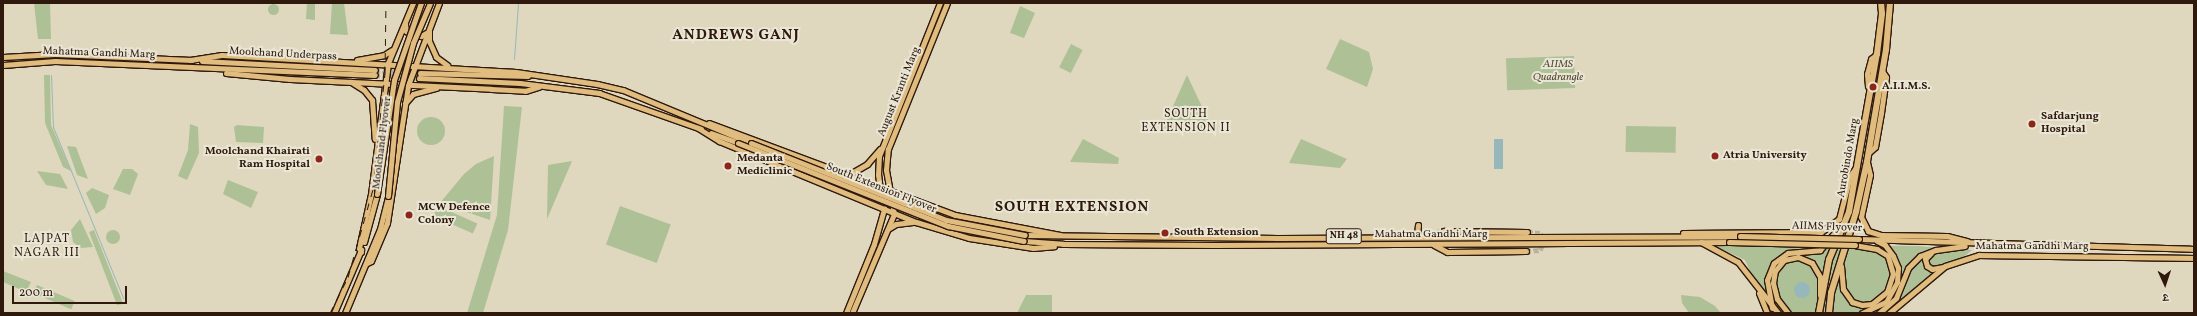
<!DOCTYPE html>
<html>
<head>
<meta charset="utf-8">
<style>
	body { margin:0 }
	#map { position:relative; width:2197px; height:316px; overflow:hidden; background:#dfd8be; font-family:Vollkorn,"Noto Serif Devanagari",serif }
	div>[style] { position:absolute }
	.green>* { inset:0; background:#aec095; transform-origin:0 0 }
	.round { border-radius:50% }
	.water>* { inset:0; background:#97b8bb; transform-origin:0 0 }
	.stream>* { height:1px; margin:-0.5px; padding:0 0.5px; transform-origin:0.5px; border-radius:0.5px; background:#97b8bb }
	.major-tunnel>* { height:5px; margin-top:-2.5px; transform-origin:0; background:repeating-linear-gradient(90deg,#bcb29b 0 5px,transparent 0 7.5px) }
	.roads { filter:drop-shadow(1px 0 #2f190d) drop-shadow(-1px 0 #2f190d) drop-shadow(0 1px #2f190d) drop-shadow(0 -1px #2f190d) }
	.major>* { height:5px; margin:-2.5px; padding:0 2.5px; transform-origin:2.5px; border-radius:2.5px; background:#e0bc7f }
	.highway>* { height:5.5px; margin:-2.75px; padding:0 2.75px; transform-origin:2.75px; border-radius:2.75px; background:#e0bc7f }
	.rail>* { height:1px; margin-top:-0.5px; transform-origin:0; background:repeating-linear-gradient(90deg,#2f190d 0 7px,transparent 0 14px) }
	.bridges { filter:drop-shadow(1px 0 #2f190d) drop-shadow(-1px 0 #2f190d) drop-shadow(0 1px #2f190d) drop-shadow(0 -1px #2f190d) }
	.major-bridge>* { height:5px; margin:-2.5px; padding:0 2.5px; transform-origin:2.5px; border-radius:2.5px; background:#e0bc7f }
	.dots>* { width:11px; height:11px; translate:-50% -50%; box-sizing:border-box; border:2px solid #eae6d5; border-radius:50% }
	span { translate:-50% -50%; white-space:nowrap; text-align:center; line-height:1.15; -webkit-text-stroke:4px #eae6d5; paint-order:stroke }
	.shield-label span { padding:1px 3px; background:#eae6d5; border:1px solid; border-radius:3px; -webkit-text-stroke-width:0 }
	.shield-label { font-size:10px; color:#2f190d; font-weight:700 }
	.street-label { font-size:11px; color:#2f190d }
	.park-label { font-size:11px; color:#554b36; font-style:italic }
	.poi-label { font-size:11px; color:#2f190d; font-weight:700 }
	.left { translate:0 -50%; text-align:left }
	.right { translate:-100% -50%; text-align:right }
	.neighbourhood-label { font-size:12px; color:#2f190d; letter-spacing:1px }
	.district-label { font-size:15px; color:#2f190d; font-weight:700; letter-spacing:1px }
	.frame { position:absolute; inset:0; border:4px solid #2f190d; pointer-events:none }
	.north { position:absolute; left:2145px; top:264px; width:40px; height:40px; -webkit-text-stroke:3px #eae6d5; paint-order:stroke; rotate:177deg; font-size:11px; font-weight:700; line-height:16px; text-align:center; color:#2f190d }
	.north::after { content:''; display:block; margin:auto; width:14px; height:18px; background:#2f190d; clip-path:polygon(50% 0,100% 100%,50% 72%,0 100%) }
	.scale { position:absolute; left:12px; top:286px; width:115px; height:18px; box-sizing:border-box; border:2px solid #2f190d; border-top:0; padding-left:5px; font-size:12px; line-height:14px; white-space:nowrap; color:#2f190d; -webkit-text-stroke:3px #eae6d5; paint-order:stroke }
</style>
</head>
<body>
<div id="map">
	<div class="green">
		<i style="clip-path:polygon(34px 3px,50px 3px,51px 39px,38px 39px)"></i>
		<i style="clip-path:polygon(307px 3px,315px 3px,315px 20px,306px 19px)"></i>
		<i style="clip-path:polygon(332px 3px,344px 3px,348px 35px,330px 34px)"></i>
		<i class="round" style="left:267.5px;top:3.5px;width:11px;height:11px"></i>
		<i style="clip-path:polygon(1020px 6px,1035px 13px,1024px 38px,1010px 33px)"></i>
		<i style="clip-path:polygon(1340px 39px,1369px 52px,1373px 69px,1367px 87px,1326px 69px)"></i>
		<i style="left:1071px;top:44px;width:13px;height:26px;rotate:27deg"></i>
		<i style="left:1574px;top:56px;width:32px;height:68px;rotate:88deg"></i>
		<i style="clip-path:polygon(44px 75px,50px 75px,51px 125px,71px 171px,63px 167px,45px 123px)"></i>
		<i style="clip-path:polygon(1187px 75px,1214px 132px,1161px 133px)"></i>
		<i style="clip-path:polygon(504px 106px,522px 107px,508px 230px,483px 313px,467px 313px,497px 215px)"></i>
		<i class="round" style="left:417px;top:117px;width:28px;height:28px"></i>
		<i style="clip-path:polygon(190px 124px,198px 127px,199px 153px,187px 180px,178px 176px,188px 150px)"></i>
		<i style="clip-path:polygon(237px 125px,264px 127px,263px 143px,236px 142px,234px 127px)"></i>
		<i style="left:1626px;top:126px;width:50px;height:26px;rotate:1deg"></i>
		<i style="clip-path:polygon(1083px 139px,1119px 158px,1118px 164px,1070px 162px)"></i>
		<i style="clip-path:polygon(1301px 139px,1347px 159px,1340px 168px,1289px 163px)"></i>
		<i style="clip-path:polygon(67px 146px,76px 147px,88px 179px,77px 175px)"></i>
		<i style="clip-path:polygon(494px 156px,490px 220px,440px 203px,464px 174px,476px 164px)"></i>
		<i style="clip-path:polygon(572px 161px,547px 219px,548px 165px)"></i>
		<i style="clip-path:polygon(123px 169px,132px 169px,138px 174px,130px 195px,113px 189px)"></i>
		<i style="clip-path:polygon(37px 171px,60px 174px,68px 189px,46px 185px)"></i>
		<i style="clip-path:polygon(228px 180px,258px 192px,251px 208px,223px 194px)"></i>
		<i style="clip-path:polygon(92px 188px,109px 195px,105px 208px,96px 214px,86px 193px)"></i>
		<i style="left:438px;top:206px;width:43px;height:11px;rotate:24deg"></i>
		<i style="left:620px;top:206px;width:54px;height:41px;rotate:20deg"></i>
		<i style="clip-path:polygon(80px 219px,93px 247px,80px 248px,73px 242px,71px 230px)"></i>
		<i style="clip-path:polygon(94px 230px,121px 298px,123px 304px,117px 305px,89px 232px)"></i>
		<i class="round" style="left:106px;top:230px;width:14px;height:14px"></i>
		<i style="clip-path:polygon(1713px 245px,1917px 246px,1972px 250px,1895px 313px,1769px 313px,1745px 260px)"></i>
		<i style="clip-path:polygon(3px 271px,31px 282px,26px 292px,3px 282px)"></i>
		<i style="left:37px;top:285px;width:41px;height:9px;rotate:23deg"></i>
		<i style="clip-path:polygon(1026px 295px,1052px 295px,1052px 313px,1017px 313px)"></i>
		<i style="clip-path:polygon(1681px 295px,1700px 297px,1715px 306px,1721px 313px,1689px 313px,1682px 303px)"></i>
	</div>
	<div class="water">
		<i style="left:1494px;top:139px;width:9px;height:30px"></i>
		<i class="round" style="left:1794px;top:282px;width:16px;height:16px"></i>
	</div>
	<div class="stream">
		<i style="left:514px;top:59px;width:56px;rotate:-85.9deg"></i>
		<i style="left:51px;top:75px;width:52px;rotate:87.8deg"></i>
		<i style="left:53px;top:127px;width:185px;rotate:67.7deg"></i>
	</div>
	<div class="major-tunnel">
		<i style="left:375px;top:70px;width:45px;rotate:3.8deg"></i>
		<i style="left:375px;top:75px;width:44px;rotate:3.9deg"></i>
		<i style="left:1526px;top:251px;width:14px;rotate:-4deg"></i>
		<i style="left:1540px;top:250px;width:10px;rotate:-61deg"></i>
		<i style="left:1545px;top:241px;width:9px;rotate:-122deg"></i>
		<i style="left:1540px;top:233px;width:13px;rotate:-176deg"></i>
	</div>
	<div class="roads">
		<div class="major">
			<i style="left:405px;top:24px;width:7px;rotate:82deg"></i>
			<i style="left:406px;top:31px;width:9px;rotate:36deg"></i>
			<i style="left:413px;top:36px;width:8px"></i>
			<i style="left:421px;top:36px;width:6px;rotate:-31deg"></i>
			<i style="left:429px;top:31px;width:10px;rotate:90deg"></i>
			<i style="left:429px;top:41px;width:17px;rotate:66deg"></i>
			<i style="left:436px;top:57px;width:14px;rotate:36deg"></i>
			<i style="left:3px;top:57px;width:52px;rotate:-3.3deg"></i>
			<i style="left:55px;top:54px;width:137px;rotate:2.5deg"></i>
			<i style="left:190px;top:60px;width:32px;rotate:-9deg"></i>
			<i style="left:222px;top:55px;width:294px;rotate:3.3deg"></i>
			<i style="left:516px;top:72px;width:82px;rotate:8.4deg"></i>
			<i style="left:597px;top:84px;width:27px;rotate:13deg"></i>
			<i style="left:623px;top:90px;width:139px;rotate:22.5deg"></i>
			<i style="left:357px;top:60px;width:27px;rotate:-10deg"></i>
			<i style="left:384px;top:55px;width:9px;rotate:-32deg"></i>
			<i style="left:202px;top:61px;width:173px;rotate:3deg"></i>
			<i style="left:3px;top:65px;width:52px;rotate:-4.4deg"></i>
			<i style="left:55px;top:61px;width:320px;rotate:2.5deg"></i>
			<i style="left:226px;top:73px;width:64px;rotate:5.4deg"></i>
			<i style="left:290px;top:79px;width:201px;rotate:2.8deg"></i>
			<i style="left:491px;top:89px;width:34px;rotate:3deg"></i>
			<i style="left:525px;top:91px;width:14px;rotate:-17deg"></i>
			<i style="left:420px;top:73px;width:108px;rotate:1.6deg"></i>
			<i style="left:419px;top:78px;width:101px;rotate:2.8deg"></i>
			<i style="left:520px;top:83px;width:80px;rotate:7.2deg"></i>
			<i style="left:599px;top:93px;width:108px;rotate:19.4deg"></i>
			<i style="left:351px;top:82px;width:15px;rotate:32deg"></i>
			<i style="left:364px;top:90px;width:13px;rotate:51deg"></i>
			<i style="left:372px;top:100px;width:39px;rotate:86deg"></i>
			<i style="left:1871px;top:90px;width:5px;rotate:-127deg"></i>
			<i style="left:1868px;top:86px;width:12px;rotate:-95deg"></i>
			<i style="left:1867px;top:74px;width:16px;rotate:-75deg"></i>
			<i style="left:1871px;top:59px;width:8px;rotate:-40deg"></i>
			<i style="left:405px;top:103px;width:12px;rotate:-48deg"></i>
			<i style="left:413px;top:94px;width:24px;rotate:-15deg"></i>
			<i style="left:709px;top:123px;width:263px;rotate:20.5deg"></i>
			<i style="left:955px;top:215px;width:107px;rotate:10.8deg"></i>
			<i style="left:698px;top:128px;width:25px;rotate:32deg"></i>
			<i style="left:719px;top:141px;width:213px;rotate:22.4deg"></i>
			<i style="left:916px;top:222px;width:55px;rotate:16.8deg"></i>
			<i style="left:969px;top:238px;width:65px;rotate:8.9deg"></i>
			<i style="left:1033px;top:248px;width:21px;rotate:-5deg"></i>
			<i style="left:711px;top:133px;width:29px;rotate:20deg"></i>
			<i style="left:1868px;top:153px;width:9px;rotate:-41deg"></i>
			<i style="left:1875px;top:147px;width:35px;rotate:-80deg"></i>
			<i style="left:1881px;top:113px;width:36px;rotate:-82deg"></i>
			<i style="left:1886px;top:77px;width:7px;rotate:-124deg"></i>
			<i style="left:1867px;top:162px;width:13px;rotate:77deg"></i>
			<i style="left:1870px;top:175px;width:43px;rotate:102.1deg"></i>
			<i style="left:1861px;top:217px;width:16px;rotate:63deg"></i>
			<i style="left:1868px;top:231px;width:14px;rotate:17deg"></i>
			<i style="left:1881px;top:235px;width:66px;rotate:0.9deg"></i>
			<i style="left:1947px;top:236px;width:21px;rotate:14deg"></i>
			<i style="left:850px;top:174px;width:20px;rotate:-30deg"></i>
			<i style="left:867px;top:164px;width:20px;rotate:-49deg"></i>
			<i style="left:881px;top:198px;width:23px;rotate:-97deg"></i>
			<i style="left:878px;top:175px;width:19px;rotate:-87deg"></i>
			<i style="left:879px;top:156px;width:165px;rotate:-68.3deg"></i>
			<i style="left:888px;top:229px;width:9px;rotate:-32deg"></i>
			<i style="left:896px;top:224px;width:17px;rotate:-7deg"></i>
			<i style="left:1683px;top:233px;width:138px;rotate:-0.4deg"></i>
			<i style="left:1821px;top:232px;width:22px;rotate:-36deg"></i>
			<i style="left:1839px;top:219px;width:44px;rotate:-75.7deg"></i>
			<i style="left:1850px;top:176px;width:12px;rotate:-55deg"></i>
			<i style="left:1025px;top:235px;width:253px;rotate:0.7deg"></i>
			<i style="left:1278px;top:238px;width:462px;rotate:-0.2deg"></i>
			<i style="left:1417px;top:236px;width:11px;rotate:-85deg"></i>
			<i style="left:1432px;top:236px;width:13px;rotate:-23deg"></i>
			<i style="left:1444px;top:231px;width:83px;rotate:0.7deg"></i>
			<i style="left:1859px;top:239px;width:335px;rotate:1.7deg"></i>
			<i style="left:1024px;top:241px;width:39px;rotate:4deg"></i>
			<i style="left:1063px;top:244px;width:152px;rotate:0.4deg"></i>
			<i style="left:1215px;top:245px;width:514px;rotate:-0.33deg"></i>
			<i style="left:364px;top:242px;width:50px;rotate:-74.8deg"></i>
			<i style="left:1701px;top:242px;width:42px;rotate:28.4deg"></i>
			<i style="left:1738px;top:262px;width:65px;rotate:51.9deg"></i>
			<i style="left:1434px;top:245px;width:15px;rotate:28deg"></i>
			<i style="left:1447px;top:252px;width:79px;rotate:-0.7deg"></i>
			<i style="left:361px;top:252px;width:4px;rotate:-117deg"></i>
			<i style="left:359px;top:248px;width:55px;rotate:-77.5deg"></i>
			<i style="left:371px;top:194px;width:132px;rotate:-82.6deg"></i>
			<i style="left:388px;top:63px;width:65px;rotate:-67.4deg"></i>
			<i style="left:1931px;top:253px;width:8px;rotate:135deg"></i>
			<i style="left:1925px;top:259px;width:7px;rotate:74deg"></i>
			<i style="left:1927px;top:266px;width:6px;rotate:31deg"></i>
			<i style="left:1932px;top:269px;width:10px;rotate:-11deg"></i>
			<i style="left:367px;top:263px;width:4px;rotate:-27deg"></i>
			<i style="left:371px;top:261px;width:41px;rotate:-67.2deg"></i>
			<i style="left:387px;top:223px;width:140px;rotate:-81.3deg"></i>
			<i style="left:408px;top:85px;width:88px;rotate:-69.3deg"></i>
			<i style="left:1841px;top:266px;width:23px;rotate:85deg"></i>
			<i style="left:1843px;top:289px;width:16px;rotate:55deg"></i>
			<i style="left:1852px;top:302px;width:10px;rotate:17deg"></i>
			<i style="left:1862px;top:305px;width:10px;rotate:-6deg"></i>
			<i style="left:1872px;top:304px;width:19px;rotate:-39deg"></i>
			<i style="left:1887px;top:292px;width:19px;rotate:-72deg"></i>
			<i style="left:1893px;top:274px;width:19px;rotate:-106deg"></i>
			<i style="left:1888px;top:256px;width:13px;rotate:-148deg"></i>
			<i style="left:1877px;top:249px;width:22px;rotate:-170deg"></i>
			<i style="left:1759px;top:293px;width:22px;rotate:68deg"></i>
			<i style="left:1772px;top:308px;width:28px;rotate:-100deg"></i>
			<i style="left:1767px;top:280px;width:18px;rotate:-68deg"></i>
			<i style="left:1774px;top:263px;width:17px;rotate:-36deg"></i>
			<i style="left:1788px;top:253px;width:32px;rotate:-5deg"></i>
			<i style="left:1820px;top:250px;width:34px;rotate:-50deg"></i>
			<i style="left:334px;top:313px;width:69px;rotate:-66.8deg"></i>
			<i style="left:345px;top:313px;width:91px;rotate:-67.4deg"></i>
			<i style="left:380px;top:229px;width:34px;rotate:-76deg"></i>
			<i style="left:846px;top:313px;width:74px;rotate:-67.9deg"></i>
			<i style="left:874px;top:244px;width:37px;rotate:-74deg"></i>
			<i style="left:852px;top:313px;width:108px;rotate:-67deg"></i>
			<i style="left:894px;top:214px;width:45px;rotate:-100.3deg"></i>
			<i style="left:886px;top:170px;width:21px;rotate:-85deg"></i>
			<i style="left:888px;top:149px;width:157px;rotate:-68deg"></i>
			<i style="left:1788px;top:313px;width:18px;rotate:-128deg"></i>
			<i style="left:1777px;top:299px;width:16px;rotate:-104deg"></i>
			<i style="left:1773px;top:283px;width:12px;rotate:-81deg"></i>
			<i style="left:1775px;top:271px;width:14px;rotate:-51deg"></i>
			<i style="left:1784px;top:260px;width:14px;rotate:-12deg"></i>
			<i style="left:1798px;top:257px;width:15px;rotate:23deg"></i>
			<i style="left:1812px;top:263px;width:16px;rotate:60deg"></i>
			<i style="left:1820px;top:277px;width:18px;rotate:90deg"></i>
			<i style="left:1862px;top:313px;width:26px;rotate:-25deg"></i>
			<i style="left:1886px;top:302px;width:23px;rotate:-61deg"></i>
			<i style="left:1897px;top:282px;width:14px;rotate:-86deg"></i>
			<i style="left:1898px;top:268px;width:13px;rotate:-113deg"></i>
			<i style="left:1893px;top:256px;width:14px;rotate:-126deg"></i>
			<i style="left:1885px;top:245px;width:9px;rotate:-153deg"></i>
			<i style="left:1879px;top:313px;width:23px;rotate:-41deg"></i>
			<i style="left:1896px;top:298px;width:32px;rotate:-68deg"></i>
			<i style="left:1908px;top:268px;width:17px;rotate:-45deg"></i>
			<i style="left:1920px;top:256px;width:17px;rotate:-21deg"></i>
			<i style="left:1936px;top:250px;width:29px;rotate:-8deg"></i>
			<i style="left:1889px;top:313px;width:73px;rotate:-40deg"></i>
			<i style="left:1945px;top:266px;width:36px;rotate:-18deg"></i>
			<i style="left:1979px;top:255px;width:215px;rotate:0.8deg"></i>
		</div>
		<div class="highway">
			<i style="left:1819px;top:313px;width:54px;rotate:-79.3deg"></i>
			<i style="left:1829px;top:260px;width:52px;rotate:-67.4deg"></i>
			<i style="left:1849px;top:212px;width:160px;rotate:-80deg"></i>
			<i style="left:1877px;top:54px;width:40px;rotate:-82.9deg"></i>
			<i style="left:1882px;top:14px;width:11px;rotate:-95deg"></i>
			<i style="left:1829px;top:313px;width:20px;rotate:-84deg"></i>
			<i style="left:1831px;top:293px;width:85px;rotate:-72.8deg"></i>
			<i style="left:1856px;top:212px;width:51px;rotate:-77.6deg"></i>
			<i style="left:1867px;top:162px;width:114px;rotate:-80.4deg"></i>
			<i style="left:1886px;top:50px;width:47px;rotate:-85.1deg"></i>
		</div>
	</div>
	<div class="rail">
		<i style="left:330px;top:313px;width:40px;rotate:-63.4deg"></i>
		<i style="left:348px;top:277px;width:91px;rotate:-74.1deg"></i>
		<i style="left:373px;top:189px;width:117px;rotate:-84.1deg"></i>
		<i style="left:385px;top:73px;width:70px;rotate:-89.2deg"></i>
	</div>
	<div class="bridges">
		<div class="major-bridge">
			<i style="left:738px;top:143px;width:226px;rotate:21.6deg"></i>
			<i style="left:948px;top:226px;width:77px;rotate:11.2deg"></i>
			<i style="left:751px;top:143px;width:210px;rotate:21.5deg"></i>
			<i style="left:946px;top:220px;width:80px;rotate:10.8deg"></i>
			<i style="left:377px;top:194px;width:115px;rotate:-81.5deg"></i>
			<i style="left:394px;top:80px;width:82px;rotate:-70.7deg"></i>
			<i style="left:388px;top:196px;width:94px;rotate:-84.5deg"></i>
			<i style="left:397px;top:102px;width:61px;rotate:-74.8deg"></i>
			<i style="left:413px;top:43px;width:43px;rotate:-67deg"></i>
			<i style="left:1740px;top:236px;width:119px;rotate:1.4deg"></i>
			<i style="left:1729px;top:242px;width:126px;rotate:1.4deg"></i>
		</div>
	</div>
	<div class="dots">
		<i style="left:1873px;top:87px;background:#8f2418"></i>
		<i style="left:2032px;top:124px;background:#8f2418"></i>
		<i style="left:1715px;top:156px;background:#8f2418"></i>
		<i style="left:319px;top:159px;background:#8f2418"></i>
		<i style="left:728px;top:166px;background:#8f2418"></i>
		<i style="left:409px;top:215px;background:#8f2418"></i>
		<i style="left:1165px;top:233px;background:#8f2418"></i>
	</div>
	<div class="shield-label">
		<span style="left:1344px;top:236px">NH 48</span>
	</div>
	<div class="street-label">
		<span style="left:99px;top:54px;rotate:2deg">Mahatma Gandhi Marg</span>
		<span style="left:283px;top:55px;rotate:3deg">Moolchand Underpass</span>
		<span style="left:900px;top:92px;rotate:-68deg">August Kranti Marg</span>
		<span style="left:383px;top:143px;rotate:-83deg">Moolchand Flyover</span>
		<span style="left:1849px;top:158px;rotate:-80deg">Aurobindo Marg</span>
		<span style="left:881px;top:189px;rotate:22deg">South Extension Flyover</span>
		<span style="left:1827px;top:228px;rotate:2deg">AIIMS Flyover</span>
		<span style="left:1431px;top:235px">Mahatma Gandhi Marg</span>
		<span style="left:2032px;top:247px">Mahatma Gandhi Marg</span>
	</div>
	<div class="park-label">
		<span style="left:1558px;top:72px">AIIMS<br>Quadrangle</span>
	</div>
	<div class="poi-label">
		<span class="left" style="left:1882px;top:87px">A.I.I.M.S.</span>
		<span class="left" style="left:2041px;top:124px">Safdarjung<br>Hospital</span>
		<span class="right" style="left:310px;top:159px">Moolchand Khairati<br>Ram Hospital</span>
		<span class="left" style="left:1723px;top:156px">Atria University</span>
		<span class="left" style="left:737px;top:166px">Medanta<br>Mediclinic</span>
		<span class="left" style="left:418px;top:215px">MCW Defence<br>Colony</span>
		<span class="left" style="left:1174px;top:233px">South Extension</span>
	</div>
	<div class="neighbourhood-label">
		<span style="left:1186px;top:122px">SOUTH<br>EXTENSION II</span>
		<span style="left:47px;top:247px">LAJPAT<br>NAGAR III</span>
	</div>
	<div class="district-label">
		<span style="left:736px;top:36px">ANDREWS GANJ</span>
		<span style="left:1072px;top:208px">SOUTH EXTENSION</span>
	</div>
	<div class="frame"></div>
	<div class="north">उ</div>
	<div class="scale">200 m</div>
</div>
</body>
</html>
